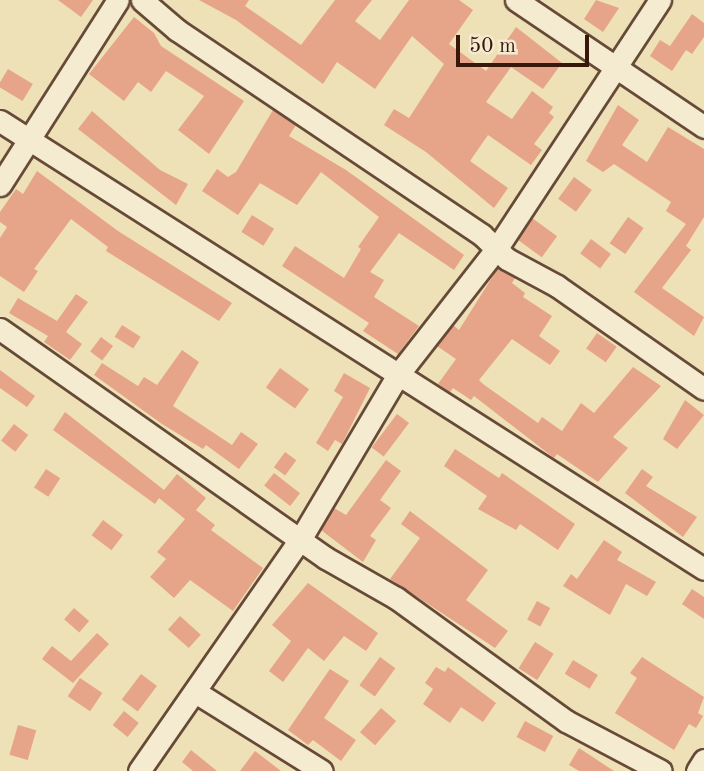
<!DOCTYPE html>
<html>
<head>
<meta charset="utf-8">
<style>
	body { margin:0 }
	#map { position:relative; width:704px; height:771px; overflow:hidden; background:#eee0b7; font-family:"Old Standard TT",serif }
	div>[style] { position:absolute }
	.building>* { inset:0; background:#e6a588; transform-origin:0 0 }
	.roads { filter:drop-shadow(2px 0 #664a37) drop-shadow(-2px 0 #664a37) drop-shadow(0 2px #664a37) drop-shadow(0 -2px #664a37) }
	.minor>* { height:21px; margin:-10.5px; padding:0 10.5px; transform-origin:10.5px; border-radius:10.5px; background:#f4ebd0 }
	span { translate:-50% -50%; white-space:nowrap; text-align:center; line-height:1.15; -webkit-text-stroke:5px #f4ebd0; paint-order:stroke }
	.scale { position:absolute; left:456px; top:35px; width:133px; height:32px; box-sizing:border-box; border:4px solid #39180c; border-top:0; padding-left:9px; font-size:21px; line-height:24px; white-space:nowrap; color:#39180c; -webkit-text-stroke:5px #f4ebd0; paint-order:stroke }
</style>
</head>
<body>
<div id="map">
	<div class="building">
		<i style="clip-path:polygon(58px 0,93px 0,81px 17px)"></i>
		<i style="clip-path:polygon(199px 0,249px 0,245px 6px,301px 45px,335px 0,372px 0,355px 21px,380px 40px,409px 0,459px 0,473px 10px,449px 44px,486px 71px,516px 27px,562px 63px,543px 89px,511px 67px,486px 102px,512px 119px,532px 91px,553px 107px,549px 113px,554px 117px,534px 144px,542px 150px,531px 165px,488px 135px,470px 161px,508px 188px,494px 208px,426px 152px,384px 125px,394px 109px,409px 118px,444px 64px,412px 36px,375px 89px,337px 62px,323px 84px,236px 20px)"></i>
		<i style="clip-path:polygon(596px 0,619px 8px,603px 32px,584px 19px)"></i>
		<i style="clip-path:polygon(692px 14px,704px 23px,704px 37px,692px 54px,686px 50px,672px 71px,650px 56px,660px 40px,670px 46px)"></i>
		<i style="clip-path:polygon(134px 17px,154px 33px,161px 46px,244px 101px,209px 154px,178px 130px,204px 96px,166px 71px,151px 92px,138px 82px,124px 101px,89px 74px)"></i>
		<i style="left:8px;top:69px;width:29px;height:20px;rotate:31deg"></i>
		<i style="clip-path:polygon(618px 105px,639px 120px,622px 145px,647px 162px,668px 127px,704px 149px,704px 217px,686px 246px,691px 250px,662px 288px,704px 317px,694px 336px,634px 292px,686px 224px,666px 211px,671px 202px,614px 164px,603px 172px,586px 161px)"></i>
		<i style="clip-path:polygon(273px 110px,296px 125px,289px 136px,346px 170px,464px 255px,454px 270px,399px 233px,370px 272px,384px 280px,374px 297px,419px 326px,398px 354px,363px 331px,369px 323px,282px 266px,295px 246px,344px 278px,361px 249px,358px 247px,379px 217px,321px 172px,297px 205px,260px 183px,238px 215px,202px 191px,217px 169px,228px 177px,236px 172px)"></i>
		<i style="clip-path:polygon(92px 111px,160px 170px,188px 184px,176px 205px,78px 129px)"></i>
		<i style="clip-path:polygon(37px 171px,118px 231px,232px 303px,219px 321px,106px 251px,108px 247px,71px 219px,34px 269px,38px 271px,24px 292px,0 276px,0 238px,7px 227px,0 222px,0 212px,16px 189px,23px 194px)"></i>
		<i style="left:574px;top:177px;width:22px;height:27px;rotate:36deg"></i>
		<i style="left:252px;top:215px;width:26px;height:20px;rotate:32deg"></i>
		<i style="left:628px;top:217px;width:19px;height:32px;rotate:35deg"></i>
		<i style="left:532px;top:218px;width:31px;height:26px;rotate:36deg"></i>
		<i style="left:591px;top:239px;width:25px;height:18px;rotate:37deg"></i>
		<i style="clip-path:polygon(498px 268px,515px 278px,512px 283px,525px 293px,523px 297px,552px 316px,539px 336px,560px 351px,550px 365px,512px 339px,479px 380px,483px 384px,538px 423px,542px 417px,562px 431px,581px 403px,594px 413px,633px 367px,661px 386px,613px 437px,628px 448px,598px 482px,557px 454px,554px 458px,474px 396px,471px 400px,453px 388px,450px 392px,438px 384px,456px 359px,437px 346px,453px 325px,459px 330px)"></i>
		<i style="clip-path:polygon(76px 294px,88px 302px,66px 332px,82px 344px,70px 360px,44px 342px,48px 336px,9px 313px,18px 298px,57px 321px)"></i>
		<i style="left:122px;top:325px;width:22px;height:14px;rotate:32deg"></i>
		<i style="left:597px;top:333px;width:24px;height:19px;rotate:35deg"></i>
		<i style="left:101px;top:337px;width:15px;height:18px;rotate:37deg"></i>
		<i style="clip-path:polygon(182px 350px,199px 362px,173px 406px,232px 445px,241px 432px,258px 444px,239px 469px,206px 445px,203px 449px,162px 424px,94px 375px,102px 363px,138px 386px,144px 377px,157px 385px)"></i>
		<i style="left:280px;top:368px;width:36px;height:24px;rotate:36deg"></i>
		<i style="clip-path:polygon(0 370px,35px 396px,27px 407px,0 388px)"></i>
		<i style="clip-path:polygon(344px 373px,370px 388px,342px 444px,335px 440px,328px 451px,316px 443px,343px 397px,334px 391px)"></i>
		<i style="clip-path:polygon(685px 400px,704px 415px,677px 449px,663px 439px)"></i>
		<i style="clip-path:polygon(65px 412px,164px 490px,177px 474px,206px 498px,196px 510px,215px 525px,211px 530px,263px 568px,233px 611px,190px 580px,174px 598px,150px 577px,166px 559px,157px 552px,185px 519px,159px 498px,155px 504px,53px 430px)"></i>
		<i style="left:397px;top:414px;width:15px;height:42px;rotate:37deg"></i>
		<i style="left:14px;top:424px;width:18px;height:21px;rotate:38deg"></i>
		<i style="clip-path:polygon(455px 449px,499px 478px,502px 473px,575px 524px,558px 550px,520px 524px,516px 530px,478px 509px,487px 496px,444px 466px)"></i>
		<i style="left:285px;top:452px;width:14px;height:19px;rotate:36deg"></i>
		<i style="clip-path:polygon(386px 460px,401px 471px,380px 500px,391px 508px,370px 536px,376px 540px,363px 562px,321px 530px,334px 508px,346px 515px)"></i>
		<i style="left:46px;top:469px;width:17px;height:22px;rotate:33deg"></i>
		<i style="clip-path:polygon(642px 469px,653px 477px,646px 486px,697px 517px,683px 537px,625px 493px)"></i>
		<i style="left:274px;top:473px;width:33px;height:16px;rotate:38deg"></i>
		<i style="clip-path:polygon(410px 511px,488px 570px,466px 600px,508px 631px,495px 648px,390px 579px,420px 538px,401px 524px)"></i>
		<i style="left:103px;top:520px;width:25px;height:19px;rotate:37deg"></i>
		<i style="clip-path:polygon(604px 540px,622px 552px,617px 560px,656px 582px,647px 596px,626px 584px,610px 615px,563px 586px,571px 574px,577px 579px)"></i>
		<i style="clip-path:polygon(308px 583px,378px 633px,366px 651px,344px 636px,324px 661px,308px 648px,283px 682px,269px 671px,291px 641px,272px 625px)"></i>
		<i style="clip-path:polygon(692px 589px,704px 597px,704px 619px,682px 604px)"></i>
		<i style="left:537px;top:601px;width:15px;height:21px;rotate:28deg"></i>
		<i style="left:74px;top:608px;width:20px;height:15px;rotate:41deg"></i>
		<i style="left:180px;top:616px;width:28px;height:18px;rotate:42deg"></i>
		<i style="clip-path:polygon(97px 633px,109px 644px,73px 683px,42px 659px,52px 646px,71px 661px)"></i>
		<i style="left:535px;top:642px;width:22px;height:31px;rotate:32deg"></i>
		<i style="left:380px;top:657px;width:19px;height:35px;rotate:36deg"></i>
		<i style="clip-path:polygon(642px 657px,704px 697px,698px 713px,703px 716px,696px 728px,689px 724px,674px 750px,615px 713px,637px 678px,630px 673px)"></i>
		<i style="left:573px;top:660px;width:29px;height:16px;rotate:31deg"></i>
		<i style="clip-path:polygon(436px 667px,445px 672px,448px 667px,496px 703px,483px 722px,461px 707px,450px 723px,423px 704px,433px 689px,425px 683px)"></i>
		<i style="clip-path:polygon(330px 669px,349px 681px,324px 718px,356px 740px,341px 761px,313px 740px,308px 745px,288px 730px)"></i>
		<i style="left:141px;top:674px;width:20px;height:32px;rotate:37deg"></i>
		<i style="left:80px;top:678px;width:27px;height:22px;rotate:34deg"></i>
		<i style="left:381px;top:708px;width:20px;height:32px;rotate:41deg"></i>
		<i style="left:124px;top:711px;width:19px;height:18px;rotate:39deg"></i>
		<i style="left:525px;top:721px;width:32px;height:18px;rotate:28deg"></i>
		<i style="left:18px;top:725px;width:19px;height:31px;rotate:16deg"></i>
		<i style="clip-path:polygon(579px 748px,614px 771px,579px 771px,569px 765px)"></i>
		<i style="clip-path:polygon(191px 750px,217px 771px,193px 771px,182px 762px)"></i>
		<i style="clip-path:polygon(255px 751px,281px 771px,240px 771px)"></i>
	</div>
	<div class="roads">
		<div class="minor">
			<i style="left:142px;top:0;width:46px;rotate:40.6deg"></i>
			<i style="left:177px;top:30px;width:367px;rotate:33.9deg"></i>
			<i style="left:482px;top:235px;width:35px;rotate:44deg"></i>
			<i style="left:507px;top:259px;width:57px;rotate:28.4deg"></i>
			<i style="left:557px;top:286px;width:179px;rotate:35deg"></i>
			<i style="left:516px;top:0;width:227px;rotate:34deg"></i>
			<i style="left:0;top:121px;width:834px;rotate:32.47deg"></i>
			<i style="left:0;top:185px;width:219px;rotate:-57.5deg"></i>
			<i style="left:0;top:329px;width:398px;rotate:35.1deg"></i>
			<i style="left:326px;top:558px;width:81px;rotate:29.7deg"></i>
			<i style="left:396px;top:598px;width:210px;rotate:35.9deg"></i>
			<i style="left:566px;top:721px;width:107px;rotate:27.8deg"></i>
			<i style="left:197px;top:693px;width:147px;rotate:32deg"></i>
			<i style="left:139px;top:771px;width:284px;rotate:-55.2deg"></i>
			<i style="left:301px;top:538px;width:188px;rotate:-59.3deg"></i>
			<i style="left:397px;top:376px;width:162px;rotate:-52deg"></i>
			<i style="left:497px;top:248px;width:297px;rotate:-56.7deg"></i>
			<i style="left:697px;top:771px;width:13px;rotate:-58deg"></i>
		</div>
	</div>
	<div class="scale">50 m</div>
</div>
</body>
</html>
